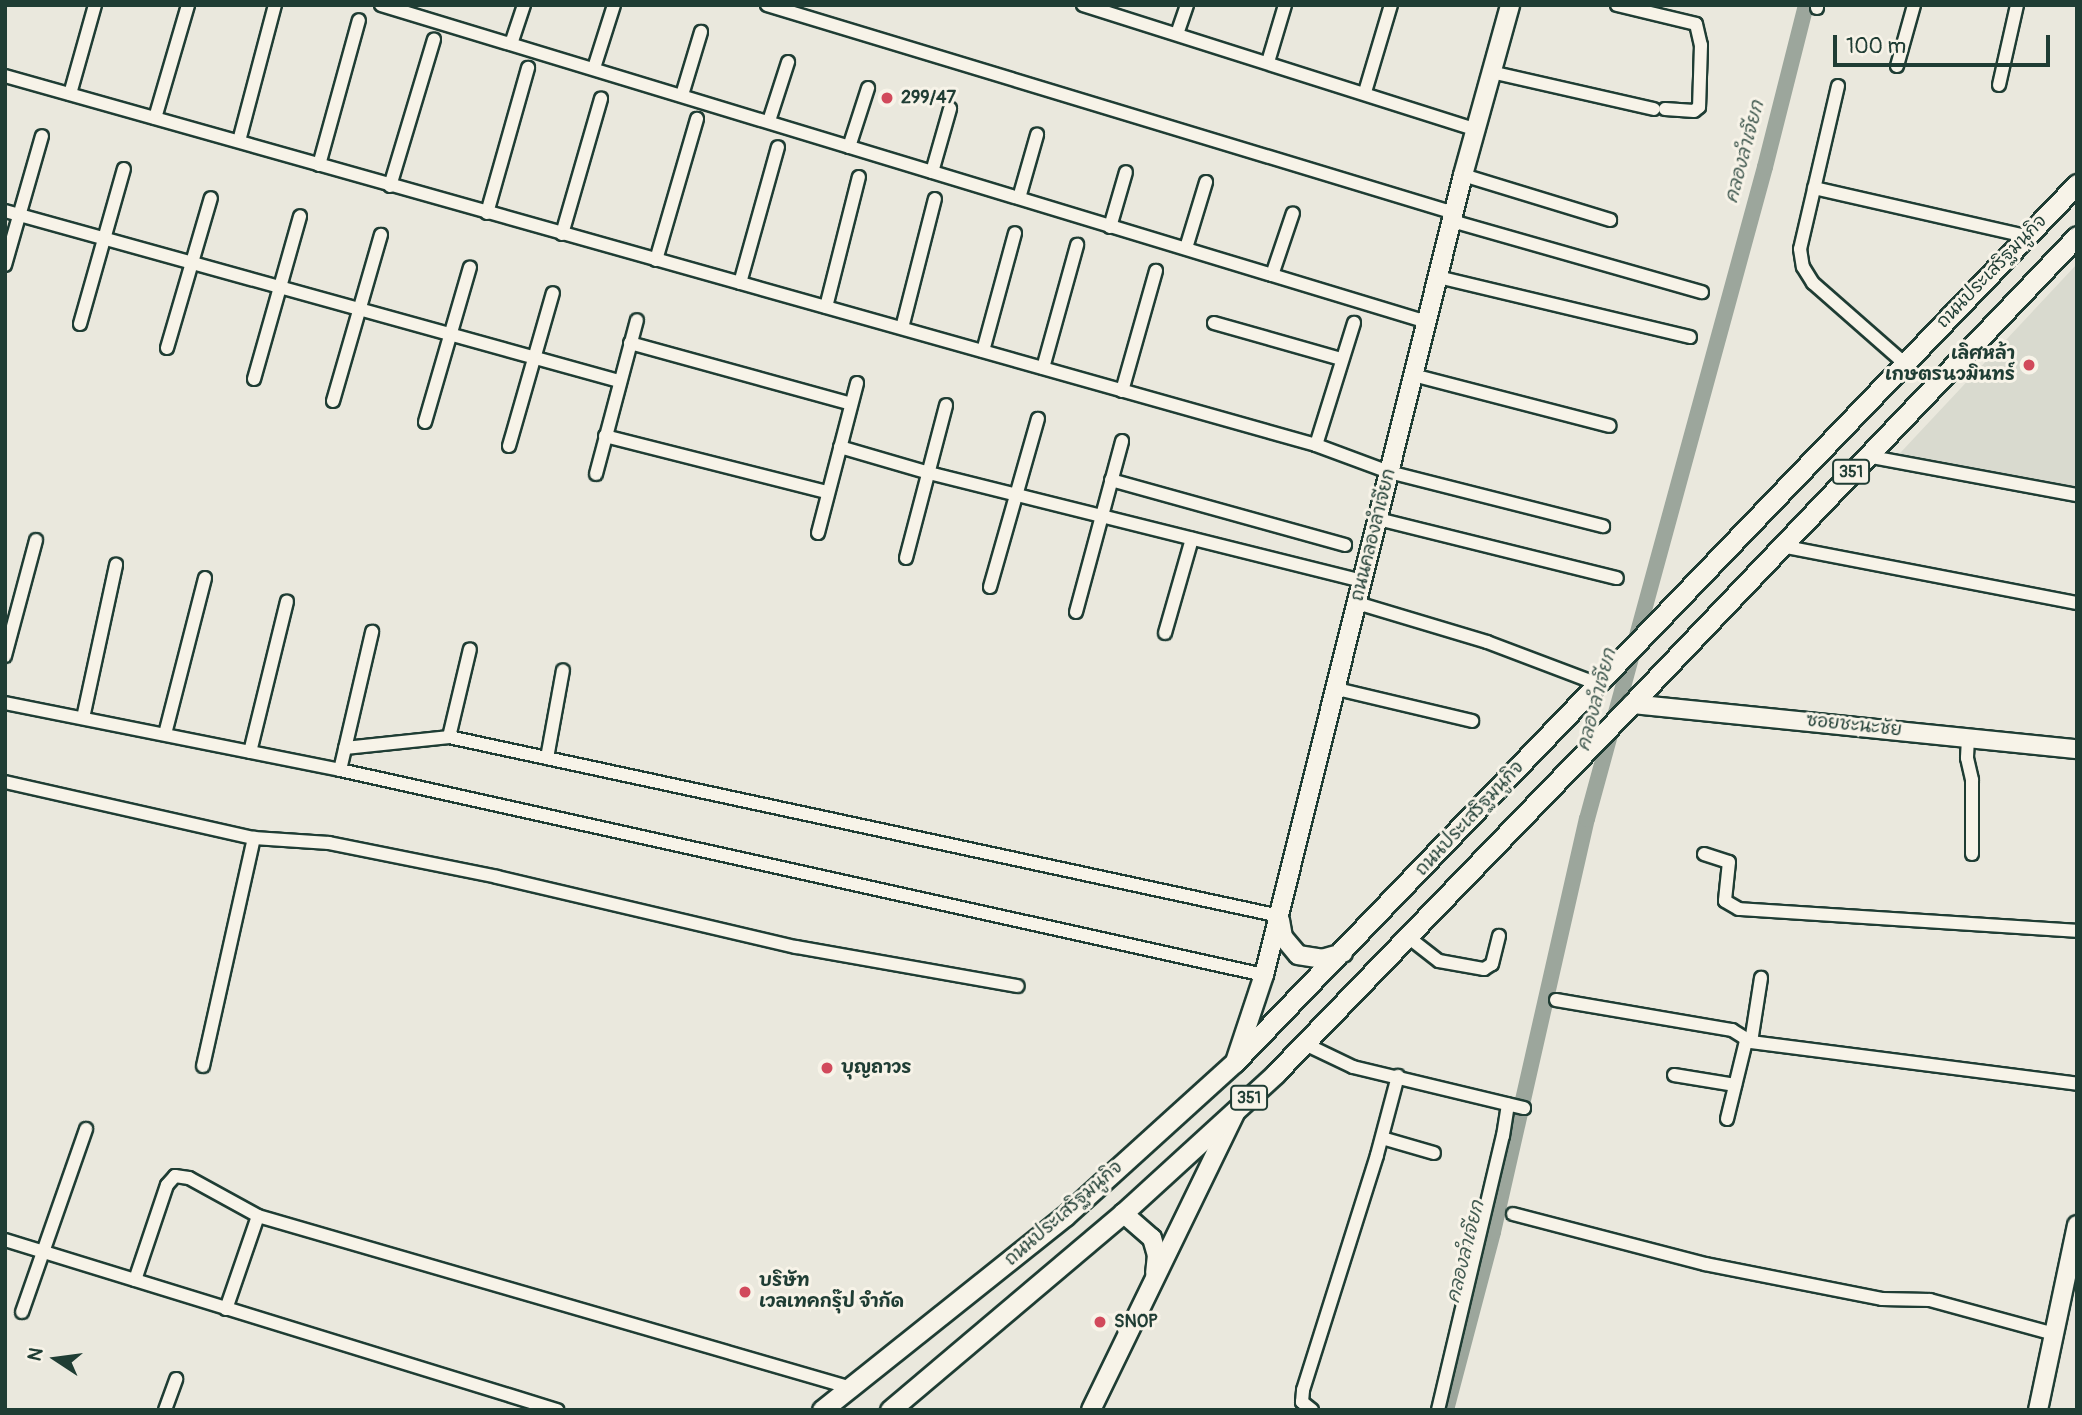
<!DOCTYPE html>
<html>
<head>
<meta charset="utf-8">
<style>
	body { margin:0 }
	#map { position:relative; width:2082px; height:1415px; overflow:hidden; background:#eae8dd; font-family:Pangolin,"Playpen Sans Thai",sans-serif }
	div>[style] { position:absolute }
	.built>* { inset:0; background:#d9dacf }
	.canal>* { height:16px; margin:-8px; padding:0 8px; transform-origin:8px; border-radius:8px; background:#9ca69c }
	.roads { filter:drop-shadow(2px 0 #1f3d34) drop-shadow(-2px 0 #1f3d34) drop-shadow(0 2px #1f3d34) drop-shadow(0 -2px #1f3d34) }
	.street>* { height:12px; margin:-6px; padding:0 6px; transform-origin:6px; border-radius:6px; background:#f7f3e8 }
	.secondary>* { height:18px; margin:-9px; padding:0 9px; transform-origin:9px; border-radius:9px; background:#f7f3e8 }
	.primary>* { height:19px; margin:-9.5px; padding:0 9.5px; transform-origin:9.5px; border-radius:9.5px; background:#f7f3e8 }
	.dots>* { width:19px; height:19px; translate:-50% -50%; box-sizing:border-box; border:4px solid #f7f3e8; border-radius:50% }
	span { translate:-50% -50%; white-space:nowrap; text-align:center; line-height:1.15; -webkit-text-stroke:6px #f7f3e8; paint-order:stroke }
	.shield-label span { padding:2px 5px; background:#f7f3e8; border:2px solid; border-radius:5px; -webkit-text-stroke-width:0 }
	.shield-label { font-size:16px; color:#1f3d34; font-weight:700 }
	.poi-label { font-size:18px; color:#1f3d34; font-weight:700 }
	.left { translate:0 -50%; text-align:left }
	.right { translate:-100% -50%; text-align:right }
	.street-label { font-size:18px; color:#1f3d34 }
	.water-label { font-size:19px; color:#445c53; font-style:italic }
	.frame { position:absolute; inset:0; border:7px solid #1f3d34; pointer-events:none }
	.north { position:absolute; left:21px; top:1324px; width:70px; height:70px; -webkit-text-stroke:5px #f7f3e8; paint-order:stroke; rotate:283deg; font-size:19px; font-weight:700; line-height:28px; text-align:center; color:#1f3d34 }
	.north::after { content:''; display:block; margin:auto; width:24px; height:32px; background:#1f3d34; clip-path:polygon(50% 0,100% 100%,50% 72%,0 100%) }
	.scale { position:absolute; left:1833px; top:35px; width:217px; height:32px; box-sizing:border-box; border:4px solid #1f3d34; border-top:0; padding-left:9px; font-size:21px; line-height:24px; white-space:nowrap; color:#1f3d34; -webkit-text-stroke:5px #f7f3e8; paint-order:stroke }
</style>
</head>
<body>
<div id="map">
	<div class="built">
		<i style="clip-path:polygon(2077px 264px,2077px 500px,1887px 467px)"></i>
	</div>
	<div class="canal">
		<i style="left:1446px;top:1410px;width:184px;rotate:-75.2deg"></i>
		<i style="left:1493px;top:1232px;width:424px;rotate:-77.2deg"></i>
		<i style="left:1587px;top:819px;width:676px;rotate:-74.73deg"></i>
		<i style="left:1765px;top:167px;width:167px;rotate:-75.8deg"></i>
	</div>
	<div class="roads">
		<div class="street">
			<i style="left:381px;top:5px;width:1093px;rotate:16.86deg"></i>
			<i style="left:767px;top:5px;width:718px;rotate:16.84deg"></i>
			<i style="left:1083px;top:5px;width:411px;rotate:17.6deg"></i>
			<i style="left:1617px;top:5px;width:81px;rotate:13.5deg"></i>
			<i style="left:1696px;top:24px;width:22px;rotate:77deg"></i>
			<i style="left:1701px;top:45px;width:62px;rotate:91.8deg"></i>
			<i style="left:1699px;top:107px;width:6px;rotate:141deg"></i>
			<i style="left:1694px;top:111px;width:29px;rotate:-176deg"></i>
			<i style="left:1817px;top:8px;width:3px;rotate:-90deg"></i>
			<i style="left:1177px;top:34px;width:31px;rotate:-71deg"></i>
			<i style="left:511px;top:44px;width:41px;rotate:-71.6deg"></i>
			<i style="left:1268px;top:62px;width:59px;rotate:-73.4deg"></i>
			<i style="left:1897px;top:66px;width:63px;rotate:-74.4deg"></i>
			<i style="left:594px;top:68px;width:66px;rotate:-72.4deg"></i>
			<i style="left:1491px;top:72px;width:167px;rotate:12.8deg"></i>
			<i style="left:5px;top:76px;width:1362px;rotate:15.72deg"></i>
			<i style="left:1316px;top:445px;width:78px;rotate:20.3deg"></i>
			<i style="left:1389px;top:472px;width:221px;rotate:14.2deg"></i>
			<i style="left:1999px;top:85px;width:82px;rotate:-77.3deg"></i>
			<i style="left:1838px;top:86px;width:167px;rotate:103.1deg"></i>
			<i style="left:1800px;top:249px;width:18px;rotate:81deg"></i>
			<i style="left:1803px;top:267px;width:19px;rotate:58deg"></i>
			<i style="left:1813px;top:283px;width:121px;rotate:41.3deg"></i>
			<i style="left:1365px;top:92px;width:91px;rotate:-73.4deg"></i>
			<i style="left:70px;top:94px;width:92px;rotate:-74.3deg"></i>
			<i style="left:682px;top:95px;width:66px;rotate:-73.2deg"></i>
			<i style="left:155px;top:118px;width:118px;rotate:-73.7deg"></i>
			<i style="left:769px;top:121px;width:62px;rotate:-72.1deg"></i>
			<i style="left:239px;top:141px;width:141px;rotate:-75.2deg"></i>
			<i style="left:849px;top:147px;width:62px;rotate:-72.1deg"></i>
			<i style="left:319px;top:165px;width:150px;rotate:-74.6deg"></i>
			<i style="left:932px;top:172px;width:66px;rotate:-74.1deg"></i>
			<i style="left:1463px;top:175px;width:154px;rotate:17deg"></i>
			<i style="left:390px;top:186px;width:153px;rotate:-73.3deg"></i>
			<i style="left:1814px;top:188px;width:217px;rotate:12.8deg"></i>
			<i style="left:1019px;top:198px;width:66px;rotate:-74.1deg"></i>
			<i style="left:5px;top:211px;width:637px;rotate:15.48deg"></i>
			<i style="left:487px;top:213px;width:151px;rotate:-74.2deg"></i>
			<i style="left:1452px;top:221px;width:260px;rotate:15.9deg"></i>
			<i style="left:1110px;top:227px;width:57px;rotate:-73.8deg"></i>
			<i style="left:562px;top:234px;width:141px;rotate:-73.9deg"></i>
			<i style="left:1186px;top:248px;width:69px;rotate:-73.1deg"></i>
			<i style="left:656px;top:260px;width:147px;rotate:-73.8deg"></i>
			<i style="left:5px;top:265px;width:134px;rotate:-74deg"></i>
			<i style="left:1272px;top:275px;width:65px;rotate:-71.3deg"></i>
			<i style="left:1438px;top:277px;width:259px;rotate:13.4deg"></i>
			<i style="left:740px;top:283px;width:141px;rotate:-74.4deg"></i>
			<i style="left:826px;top:307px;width:134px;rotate:-75.8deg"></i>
			<i style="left:1214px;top:323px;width:132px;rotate:15.8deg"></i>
			<i style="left:80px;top:324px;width:161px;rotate:-74.2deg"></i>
			<i style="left:902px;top:328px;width:133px;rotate:-75.7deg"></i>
			<i style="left:630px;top:343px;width:229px;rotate:15.4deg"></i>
			<i style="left:167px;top:348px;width:156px;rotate:-73.7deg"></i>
			<i style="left:983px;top:351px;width:122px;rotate:-74.8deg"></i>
			<i style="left:1043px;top:368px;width:128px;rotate:-74.5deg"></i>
			<i style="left:1413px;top:375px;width:203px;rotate:14.5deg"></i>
			<i style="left:254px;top:379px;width:169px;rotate:-74.2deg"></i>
			<i style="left:1122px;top:391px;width:125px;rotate:-74.2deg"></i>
			<i style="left:333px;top:401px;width:173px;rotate:-73.9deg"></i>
			<i style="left:425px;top:422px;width:161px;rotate:-73.8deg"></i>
			<i style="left:605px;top:436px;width:229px;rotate:14.2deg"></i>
			<i style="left:1316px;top:445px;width:128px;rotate:-72.7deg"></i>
			<i style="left:509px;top:446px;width:159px;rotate:-74deg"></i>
			<i style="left:840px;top:447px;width:93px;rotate:16.3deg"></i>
			<i style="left:929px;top:473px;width:446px;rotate:14deg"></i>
			<i style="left:1866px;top:456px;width:215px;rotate:10.5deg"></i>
			<i style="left:596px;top:474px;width:159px;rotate:-75.1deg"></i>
			<i style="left:1111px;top:480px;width:243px;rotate:15.5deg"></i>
			<i style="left:1378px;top:519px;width:246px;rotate:13.9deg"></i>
			<i style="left:818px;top:533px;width:155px;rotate:-75.4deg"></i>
			<i style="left:1781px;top:546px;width:301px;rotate:10.9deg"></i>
			<i style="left:906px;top:558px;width:158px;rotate:-75.3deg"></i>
			<i style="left:990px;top:587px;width:175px;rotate:-74.1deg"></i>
			<i style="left:1357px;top:603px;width:136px;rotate:16.7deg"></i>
			<i style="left:1487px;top:642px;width:119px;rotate:20.7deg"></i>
			<i style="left:1076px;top:612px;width:177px;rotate:-74.9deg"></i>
			<i style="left:1165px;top:633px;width:98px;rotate:-74deg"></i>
			<i style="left:5px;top:656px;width:120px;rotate:-75deg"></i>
			<i style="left:1337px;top:689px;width:139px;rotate:13.3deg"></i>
			<i style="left:5px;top:703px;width:342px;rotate:11.3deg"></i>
			<i style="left:340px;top:770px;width:946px;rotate:12.51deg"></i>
			<i style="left:83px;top:718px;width:157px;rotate:-77.8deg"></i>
			<i style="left:165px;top:734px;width:161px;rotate:-75.6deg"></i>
			<i style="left:449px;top:737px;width:90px;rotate:-76.6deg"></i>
			<i style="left:1968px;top:738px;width:20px;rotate:93deg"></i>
			<i style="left:1967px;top:758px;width:23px;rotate:77deg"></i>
			<i style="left:1972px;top:780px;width:74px;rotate:90deg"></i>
			<i style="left:345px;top:748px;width:105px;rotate:-6deg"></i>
			<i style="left:449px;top:737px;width:850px;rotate:12.16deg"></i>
			<i style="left:250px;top:752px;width:155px;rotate:-76.2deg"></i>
			<i style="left:547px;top:758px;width:89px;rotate:-79.7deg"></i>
			<i style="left:340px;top:770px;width:142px;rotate:-76.9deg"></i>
			<i style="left:5px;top:782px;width:255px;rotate:12.7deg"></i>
			<i style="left:254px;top:838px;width:75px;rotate:3.8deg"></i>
			<i style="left:329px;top:843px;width:171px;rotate:11.4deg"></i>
			<i style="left:497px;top:877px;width:307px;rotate:13.2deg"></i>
			<i style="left:796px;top:947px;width:225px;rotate:10deg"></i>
			<i style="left:1704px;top:854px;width:26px;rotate:18deg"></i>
			<i style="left:1729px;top:862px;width:39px;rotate:96deg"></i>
			<i style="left:1725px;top:901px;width:16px;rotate:30deg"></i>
			<i style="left:1739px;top:909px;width:339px;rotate:3.7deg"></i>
			<i style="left:1408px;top:937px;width:39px;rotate:38deg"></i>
			<i style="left:1439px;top:961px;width:46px;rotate:10.1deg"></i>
			<i style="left:1484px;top:969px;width:9px;rotate:-32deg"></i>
			<i style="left:1492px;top:964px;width:29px;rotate:-76deg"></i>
			<i style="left:1556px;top:1000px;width:179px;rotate:9.7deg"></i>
			<i style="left:1732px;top:1030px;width:22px;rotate:32deg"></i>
			<i style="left:1751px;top:1042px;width:329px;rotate:7.3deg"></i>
			<i style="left:1751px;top:1042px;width:65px;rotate:-81.1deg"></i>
			<i style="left:1305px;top:1044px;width:53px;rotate:25.6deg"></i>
			<i style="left:1353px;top:1067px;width:176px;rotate:13.5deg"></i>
			<i style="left:203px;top:1066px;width:234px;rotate:-77.4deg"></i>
			<i style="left:1674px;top:1075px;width:62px;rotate:9.3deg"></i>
			<i style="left:1727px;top:1119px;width:80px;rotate:-76.3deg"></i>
			<i style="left:1382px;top:1138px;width:54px;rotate:16.1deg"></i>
			<i style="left:1513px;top:1214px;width:198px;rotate:14.6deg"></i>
			<i style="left:1705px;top:1264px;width:180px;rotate:11.2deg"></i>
			<i style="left:1882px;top:1299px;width:48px;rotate:1.2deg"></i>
			<i style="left:1930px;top:1300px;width:129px;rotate:15.3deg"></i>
			<i style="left:5px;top:1240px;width:578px;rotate:17.12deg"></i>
			<i style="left:135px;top:1280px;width:100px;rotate:-71.4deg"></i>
			<i style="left:167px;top:1185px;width:12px;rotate:-48deg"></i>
			<i style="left:175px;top:1176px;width:14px;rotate:8deg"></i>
			<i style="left:189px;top:1178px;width:79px;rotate:28.8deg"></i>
			<i style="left:258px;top:1216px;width:617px;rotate:16.17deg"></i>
			<i style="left:226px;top:1309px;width:98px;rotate:-71deg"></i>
			<i style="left:22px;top:1312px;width:194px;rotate:-70.7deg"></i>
			<i style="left:165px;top:1410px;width:33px;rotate:-70deg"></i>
			<i style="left:1312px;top:1410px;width:13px;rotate:-141deg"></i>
			<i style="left:1302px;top:1402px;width:12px;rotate:-85deg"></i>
			<i style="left:1303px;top:1390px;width:246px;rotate:-72.5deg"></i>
			<i style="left:1377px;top:1155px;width:82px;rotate:-75.1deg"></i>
			<i style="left:1438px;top:1410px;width:282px;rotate:-76.7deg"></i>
			<i style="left:1503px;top:1136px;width:32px;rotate:-81deg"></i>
		</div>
		<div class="secondary">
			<i style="left:1632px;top:704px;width:447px;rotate:5.8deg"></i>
			<i style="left:1280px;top:920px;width:17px;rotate:80deg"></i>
			<i style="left:1283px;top:937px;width:23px;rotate:50deg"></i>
			<i style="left:1298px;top:955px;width:24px;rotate:9deg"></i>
			<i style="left:1322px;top:959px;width:22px;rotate:-16deg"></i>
			<i style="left:1235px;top:1062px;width:92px;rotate:-71.6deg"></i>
			<i style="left:1264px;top:975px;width:824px;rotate:-76.03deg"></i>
			<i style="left:1463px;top:175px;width:176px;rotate:-74.5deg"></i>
			<i style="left:1123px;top:1213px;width:38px;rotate:41deg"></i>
			<i style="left:1152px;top:1238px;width:18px;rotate:74deg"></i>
			<i style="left:1157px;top:1255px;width:18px;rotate:96deg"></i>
			<i style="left:1091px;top:1410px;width:332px;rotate:-64.1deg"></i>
			<i style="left:2038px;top:1410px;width:189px;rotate:-78.1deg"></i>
		</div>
		<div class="primary">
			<i style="left:822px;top:1410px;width:311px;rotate:-38.6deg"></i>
			<i style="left:1065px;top:1216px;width:228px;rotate:-42.2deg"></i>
			<i style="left:1234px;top:1063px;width:1218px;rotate:-46.2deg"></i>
			<i style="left:890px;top:1410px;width:305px;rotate:-40.2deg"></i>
			<i style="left:1123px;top:1213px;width:206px;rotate:-42.4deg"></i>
			<i style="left:1275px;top:1074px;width:506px;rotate:-46.04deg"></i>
			<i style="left:1626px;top:710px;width:654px;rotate:-46.42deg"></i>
		</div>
	</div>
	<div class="dots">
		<i style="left:887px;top:98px;background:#d1495b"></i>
		<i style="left:2029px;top:365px;background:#d1495b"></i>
		<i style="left:827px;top:1068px;background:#d1495b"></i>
		<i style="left:745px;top:1292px;background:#d1495b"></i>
		<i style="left:1100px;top:1322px;background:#d1495b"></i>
	</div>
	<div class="shield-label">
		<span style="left:1851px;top:472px">351</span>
		<span style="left:1249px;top:1098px">351</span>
	</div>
	<div class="poi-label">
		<span class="left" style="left:901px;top:98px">299/47</span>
		<span class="right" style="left:2015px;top:365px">เลิศหล้า<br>เกษตรนวมินทร์</span>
		<span class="left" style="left:841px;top:1068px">บุญถาวร</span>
		<span class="left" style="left:759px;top:1292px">บริษัท<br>เวลเทคกรุ๊ป จำกัด</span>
		<span class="left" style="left:1114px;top:1322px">SNOP</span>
	</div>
	<div class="street-label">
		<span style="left:1992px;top:272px;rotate:-46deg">ถนนประเสริฐมนูกิจ</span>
		<span style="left:1374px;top:535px;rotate:-76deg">ถนนคลองลำเจียก</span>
		<span style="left:1854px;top:726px;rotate:6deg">ซอยชะนะชัย</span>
		<span style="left:1470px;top:819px;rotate:-47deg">ถนนประเสริฐมนูกิจ</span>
		<span style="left:1064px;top:1214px;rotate:-41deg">ถนนประเสริฐมนูกิจ</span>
	</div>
	<div class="water-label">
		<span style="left:1745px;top:152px;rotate:-75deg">คลองลำเจียก</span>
		<span style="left:1597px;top:700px;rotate:-75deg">คลองลำเจียก</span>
		<span style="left:1466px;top:1252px;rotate:-76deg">คลองลำเจียก</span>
	</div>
	<div class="frame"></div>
	<div class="north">N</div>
	<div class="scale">100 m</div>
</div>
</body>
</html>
